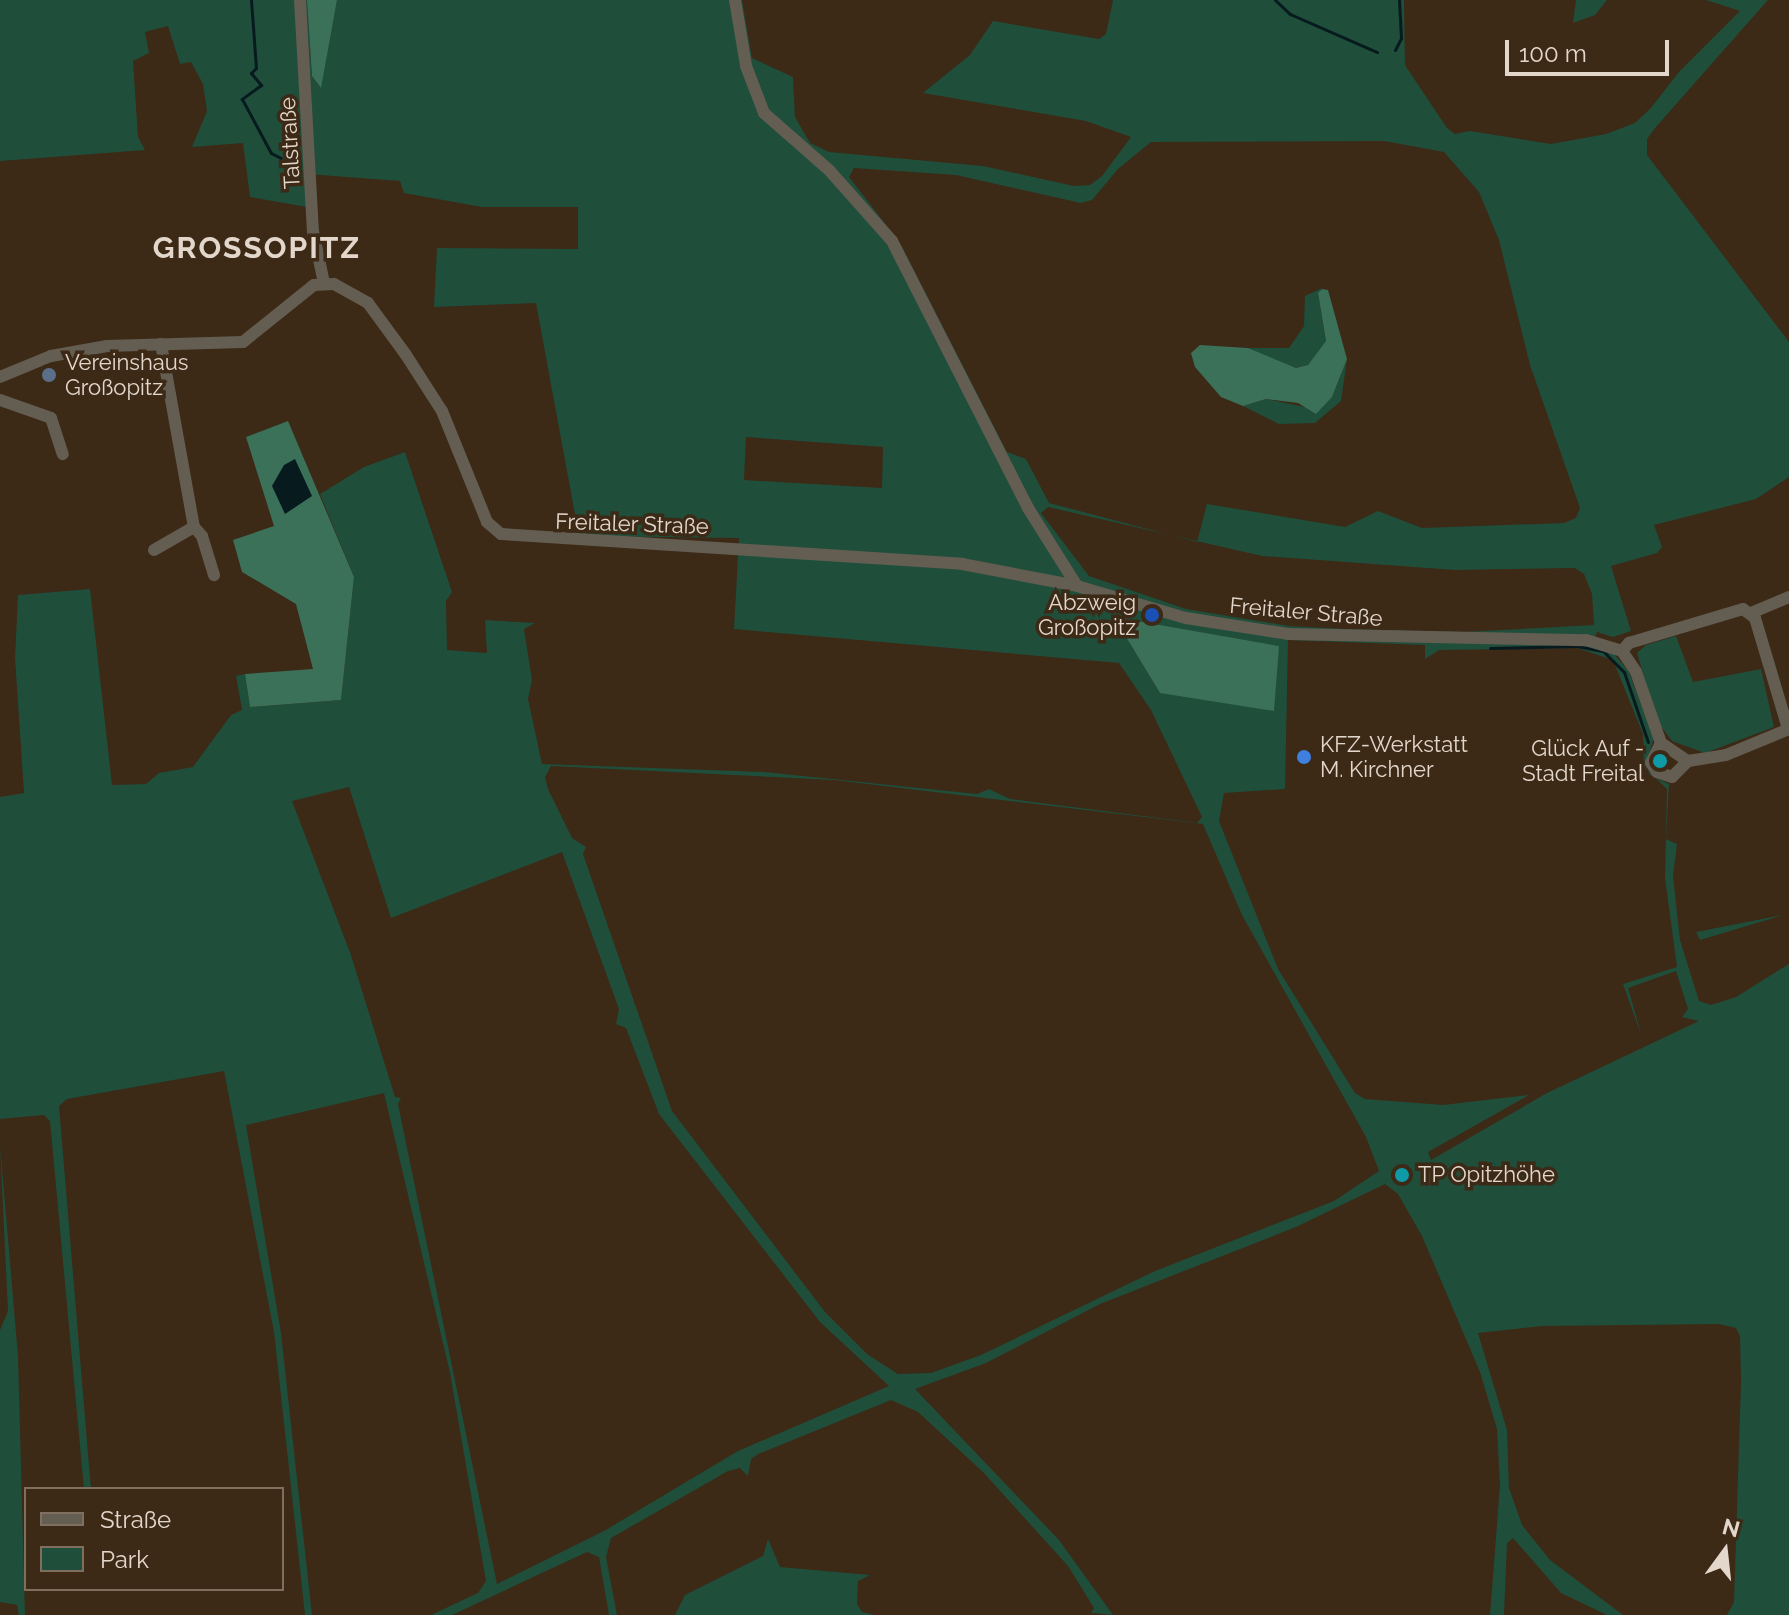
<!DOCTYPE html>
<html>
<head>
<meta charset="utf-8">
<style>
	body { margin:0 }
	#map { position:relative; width:1789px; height:1615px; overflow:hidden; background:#3c2916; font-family:Raleway,sans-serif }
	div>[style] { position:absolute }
	.green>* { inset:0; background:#1f4e3b }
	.forest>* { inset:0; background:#3b7159 }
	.water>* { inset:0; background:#071b1f }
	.stream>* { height:3px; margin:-1.5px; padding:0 1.5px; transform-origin:1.5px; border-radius:1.5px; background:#071b1f }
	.minor>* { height:12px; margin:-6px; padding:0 6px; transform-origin:6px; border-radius:6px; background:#635d52 }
	.dots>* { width:22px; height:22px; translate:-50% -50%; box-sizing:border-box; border:4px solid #3c2916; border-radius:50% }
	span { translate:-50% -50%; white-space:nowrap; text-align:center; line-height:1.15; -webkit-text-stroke:7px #3c2916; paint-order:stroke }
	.street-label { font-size:22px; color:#e3d7cb }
	.poi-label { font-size:22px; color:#e3d7cb }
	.left { translate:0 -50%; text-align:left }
	.right { translate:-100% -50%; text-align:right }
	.district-label { font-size:30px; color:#e3d7cb; font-weight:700; letter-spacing:2px }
	.legend { position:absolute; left:24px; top:1487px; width:260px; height:104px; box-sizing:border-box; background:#3c2916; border:2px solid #7f6f5e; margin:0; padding:10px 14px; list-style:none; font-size:24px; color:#e3d7cb }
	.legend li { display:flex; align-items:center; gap:16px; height:40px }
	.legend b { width:40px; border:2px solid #7f6f5e }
	.north { position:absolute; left:1685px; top:1511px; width:80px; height:80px; -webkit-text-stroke:6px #3c2916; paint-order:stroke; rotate:15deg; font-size:22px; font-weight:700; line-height:32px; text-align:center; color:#e3d7cb }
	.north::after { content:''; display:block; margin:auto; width:28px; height:36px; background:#e3d7cb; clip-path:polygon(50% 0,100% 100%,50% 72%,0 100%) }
	.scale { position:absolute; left:1505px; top:40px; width:164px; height:36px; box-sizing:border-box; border:4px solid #e3d7cb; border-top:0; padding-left:10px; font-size:24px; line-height:28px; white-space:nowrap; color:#e3d7cb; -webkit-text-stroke:6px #3c2916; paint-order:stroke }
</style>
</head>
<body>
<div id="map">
	<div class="green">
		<i style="clip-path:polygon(evenodd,0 0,307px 0,312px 76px,320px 87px,337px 0,742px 0,752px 58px,793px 77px,795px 117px,810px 143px,829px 152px,983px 166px,1074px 186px,1090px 185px,1102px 176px,1131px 137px,1086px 121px,923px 93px,970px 55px,993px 21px,1099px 39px,1106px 34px,1113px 0,1404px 0,1405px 65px,1447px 128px,1455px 134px,1470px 131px,1551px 144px,1606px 134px,1635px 123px,1650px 109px,1679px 72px,1740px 11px,1706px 0,1768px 0,1655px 128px,1647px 139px,1647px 155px,1789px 342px,1789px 477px,1756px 499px,1654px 525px,1662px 547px,1657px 553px,1611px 566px,1631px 631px,1613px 637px,1597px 632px,1593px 644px,1614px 654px,1628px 670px,1654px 738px,1645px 766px,1650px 775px,1669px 784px,1666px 839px,1677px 844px,1673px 876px,1680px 940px,1699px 1001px,1711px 1005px,1736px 997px,1789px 964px,1789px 1615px,1727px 1615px,1734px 1602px,1741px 1382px,1740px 1336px,1736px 1328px,1719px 1324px,1542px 1326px,1478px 1333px,1507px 1430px,1509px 1488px,1522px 1525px,1550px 1560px,1623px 1615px,1607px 1615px,1561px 1593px,1513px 1538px,1507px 1543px,1504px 1615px,1490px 1615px,1500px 1485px,1497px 1429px,1480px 1372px,1422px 1236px,1398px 1194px,1385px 1184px,1296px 1227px,1100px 1304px,986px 1363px,915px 1389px,1059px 1540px,1113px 1615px,1051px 1609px,1091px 1613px,1094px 1608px,1068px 1566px,983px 1472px,918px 1412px,891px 1400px,758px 1454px,751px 1459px,748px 1476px,740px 1468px,728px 1471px,611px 1538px,606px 1557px,617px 1615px,609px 1615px,599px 1557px,587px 1552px,452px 1615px,431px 1615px,478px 1593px,486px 1581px,450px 1373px,384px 1093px,246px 1125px,281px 1333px,312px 1615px,305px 1615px,274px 1332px,224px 1071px,67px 1099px,59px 1106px,91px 1489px,84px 1489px,50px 1121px,44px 1115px,0 1119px,0 797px,24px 793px,15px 658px,18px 595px,90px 589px,112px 785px,146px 784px,159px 773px,193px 767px,231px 715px,242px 710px,236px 676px,245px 674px,250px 707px,341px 700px,354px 577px,320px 494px,364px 467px,405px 452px,452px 592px,446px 601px,447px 650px,487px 653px,485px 620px,535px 623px,524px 629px,532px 680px,528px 699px,542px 764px,764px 772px,977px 794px,989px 789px,1010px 799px,1197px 823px,1202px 817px,1151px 710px,1119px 663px,734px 629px,739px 538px,579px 536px,536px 303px,434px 307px,437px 248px,578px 249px,578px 207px,482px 207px,404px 193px,400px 181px,307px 174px,307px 207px,250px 197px,243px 143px,192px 147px,207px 111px,203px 84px,191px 62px,180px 64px,168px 26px,145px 32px,149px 53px,133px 61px,138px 137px,145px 150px,0 161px,0 0,1384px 141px,1444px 152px,1479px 192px,1499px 240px,1530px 365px,1580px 508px,1576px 518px,1564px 523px,1422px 528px,1378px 511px,1345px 527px,1207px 504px,1197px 542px,1049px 503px,1026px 459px,1007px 452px,900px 243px,849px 177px,854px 168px,956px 175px,1081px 203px,1092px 200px,1118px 169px,1151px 142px,1384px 141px,0 0,746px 437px,883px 447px,882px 488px,744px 480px,746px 437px,0 0,1048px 507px,1262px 556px,1455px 570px,1575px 568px,1584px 574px,1592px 594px,1594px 625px,1464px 632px,1345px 629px,1289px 626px,1186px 609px,1089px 576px,1041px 513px,1048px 507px,0 0,1114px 616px,1154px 626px,1279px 646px,1160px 693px,1114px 616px,0 0,1288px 640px,1425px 645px,1425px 659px,1439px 650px,1577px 648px,1613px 660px,1643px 734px,1644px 767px,1667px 789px,1665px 878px,1677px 967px,1623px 984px,1642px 1037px,1628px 988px,1676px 971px,1688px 1009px,1682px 1017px,1699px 1021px,1547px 1093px,1431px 1160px,1428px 1152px,1529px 1095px,1443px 1105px,1365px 1099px,1355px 1093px,1278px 969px,1219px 821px,1224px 793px,1285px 789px,1288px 640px,0 0,551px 766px,834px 780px,1203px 824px,1242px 915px,1366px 1137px,1379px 1171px,1334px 1201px,1155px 1271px,981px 1355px,931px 1373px,898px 1374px,867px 1354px,825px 1312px,672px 1111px,583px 854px,586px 847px,572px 838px,548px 789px,545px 777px,551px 766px,0 0,349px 787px,391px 918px,562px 852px,619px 1009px,616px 1024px,626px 1028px,659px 1114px,820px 1322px,889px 1386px,738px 1451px,604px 1531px,497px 1584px,398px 1104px,401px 1098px,395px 1097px,351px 955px,292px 801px,349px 787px)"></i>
		<i style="clip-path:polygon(1576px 0,1607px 0,1595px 15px,1573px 23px)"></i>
		<i style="clip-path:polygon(1322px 288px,1318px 294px,1326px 342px,1308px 365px,1296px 368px,1252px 353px,1248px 348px,1289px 348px,1304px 326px,1305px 296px)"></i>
		<i style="clip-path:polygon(1347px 359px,1341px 401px,1315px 423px,1279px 424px,1243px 406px,1266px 399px,1309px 408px,1332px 397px)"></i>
		<i style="clip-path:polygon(1676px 636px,1693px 682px,1761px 669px,1774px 727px,1705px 753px,1672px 741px,1657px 721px,1637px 653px,1646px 645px)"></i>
		<i style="clip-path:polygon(1783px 915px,1700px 940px,1696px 932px)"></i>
		<i style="clip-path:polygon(0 1145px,18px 1356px,25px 1615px,19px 1615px,17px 1605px,0 1602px,0 1330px,8px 1311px)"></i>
		<i style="clip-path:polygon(768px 1539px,780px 1567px,870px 1575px,858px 1581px,857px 1604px,862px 1612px,875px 1615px,675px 1615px,685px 1595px,763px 1556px)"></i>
	</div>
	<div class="forest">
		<i style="clip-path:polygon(307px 0,337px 0,321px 88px,312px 76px)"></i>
		<i style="clip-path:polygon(1322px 289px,1328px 290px,1347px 359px,1332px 397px,1316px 414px,1298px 403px,1266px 399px,1243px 406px,1221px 397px,1195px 367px,1191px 353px,1200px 345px,1248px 348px,1296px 368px,1308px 365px,1326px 341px,1318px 293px)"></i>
		<i style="clip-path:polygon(288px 421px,354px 577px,341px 700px,250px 707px,245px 674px,313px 669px,296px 604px,242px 572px,233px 540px,274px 526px,246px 437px)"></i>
		<i style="clip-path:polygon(1114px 617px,1279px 646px,1274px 711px,1160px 693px)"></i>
	</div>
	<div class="water">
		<i style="clip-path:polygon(295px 459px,312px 496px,285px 514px,272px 486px,284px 465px)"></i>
	</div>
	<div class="stream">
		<i style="left:251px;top:0;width:68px;rotate:85.8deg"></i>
		<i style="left:256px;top:68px;width:7px;rotate:135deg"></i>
		<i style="left:251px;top:73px;width:16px;rotate:50deg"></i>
		<i style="left:261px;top:85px;width:24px;rotate:144deg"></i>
		<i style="left:242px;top:99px;width:61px;rotate:61.8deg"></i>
		<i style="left:271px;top:153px;width:11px;rotate:27deg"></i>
		<i style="left:1275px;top:0;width:21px;rotate:43deg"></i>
		<i style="left:1290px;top:14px;width:95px;rotate:23.6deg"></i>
		<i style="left:1395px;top:50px;width:13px;rotate:-63deg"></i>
		<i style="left:1401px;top:38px;width:38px;rotate:-93deg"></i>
		<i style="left:1490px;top:648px;width:87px;rotate:-1.3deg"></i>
		<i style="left:1577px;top:646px;width:26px;rotate:11deg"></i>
		<i style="left:1603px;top:651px;width:30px;rotate:45deg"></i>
		<i style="left:1624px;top:672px;width:74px;rotate:71.1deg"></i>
	</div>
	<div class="minor">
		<i style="left:300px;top:0;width:231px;rotate:86.8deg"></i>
		<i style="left:313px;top:231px;width:53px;rotate:78.1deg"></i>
		<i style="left:735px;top:0;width:67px;rotate:80.5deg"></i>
		<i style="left:746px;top:66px;width:50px;rotate:69deg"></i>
		<i style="left:764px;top:113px;width:86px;rotate:41.2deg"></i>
		<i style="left:829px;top:170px;width:95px;rotate:48.4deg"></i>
		<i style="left:892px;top:241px;width:300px;rotate:63deg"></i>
		<i style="left:1028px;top:508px;width:92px;rotate:57.9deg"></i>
		<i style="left:161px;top:344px;width:186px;rotate:79.8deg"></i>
		<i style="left:194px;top:527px;width:12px;rotate:48deg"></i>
		<i style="left:202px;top:536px;width:41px;rotate:72.9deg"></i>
		<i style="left:0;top:377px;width:55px;rotate:-22.4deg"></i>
		<i style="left:51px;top:356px;width:57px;rotate:-10.1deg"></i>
		<i style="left:107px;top:346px;width:136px;rotate:-1.7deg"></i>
		<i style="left:243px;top:342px;width:91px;rotate:-38.8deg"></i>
		<i style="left:314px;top:285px;width:20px;rotate:-3deg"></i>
		<i style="left:334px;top:284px;width:39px;rotate:29deg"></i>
		<i style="left:368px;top:303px;width:64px;rotate:53.8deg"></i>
		<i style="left:406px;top:355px;width:67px;rotate:57.3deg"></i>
		<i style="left:442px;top:411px;width:120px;rotate:67.9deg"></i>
		<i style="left:487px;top:522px;width:18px;rotate:41deg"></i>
		<i style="left:501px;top:534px;width:462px;rotate:3.7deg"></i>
		<i style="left:962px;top:564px;width:117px;rotate:10.8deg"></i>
		<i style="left:1077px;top:586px;width:114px;rotate:16.4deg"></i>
		<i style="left:1186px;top:618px;width:103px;rotate:8.9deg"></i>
		<i style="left:1288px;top:634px;width:298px;rotate:1.2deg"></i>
		<i style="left:1586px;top:640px;width:38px;rotate:17deg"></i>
		<i style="left:1622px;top:651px;width:25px;rotate:56deg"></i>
		<i style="left:1636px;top:672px;width:75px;rotate:70.6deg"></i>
		<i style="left:1661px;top:743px;width:32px;rotate:34deg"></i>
		<i style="left:1688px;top:761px;width:38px;rotate:-9deg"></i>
		<i style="left:1726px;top:755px;width:68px;rotate:-22.4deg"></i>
		<i style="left:0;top:400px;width:54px;rotate:19.4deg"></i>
		<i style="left:51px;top:418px;width:38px;rotate:72deg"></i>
		<i style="left:154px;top:550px;width:46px;rotate:-29.9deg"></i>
		<i style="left:1751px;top:613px;width:41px;rotate:-22.8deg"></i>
		<i style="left:1622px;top:651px;width:11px;rotate:-49deg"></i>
		<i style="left:1629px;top:643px;width:119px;rotate:-16.6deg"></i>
		<i style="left:1743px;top:609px;width:15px;rotate:37deg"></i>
		<i style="left:1755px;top:618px;width:116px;rotate:73.4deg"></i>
		<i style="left:1661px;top:743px;width:22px;rotate:117deg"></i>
		<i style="left:1651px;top:763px;width:11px;rotate:56deg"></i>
		<i style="left:1657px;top:772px;width:16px;rotate:18deg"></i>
		<i style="left:1672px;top:777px;width:23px;rotate:-45deg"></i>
	</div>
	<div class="dots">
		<i style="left:49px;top:375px;background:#5c6f8a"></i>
		<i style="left:1152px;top:615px;background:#1a4fb4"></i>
		<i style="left:1304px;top:757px;background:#3f7fe0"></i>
		<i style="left:1660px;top:761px;background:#0f9aa8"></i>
		<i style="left:1402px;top:1175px;background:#0f9aa8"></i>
	</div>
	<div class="street-label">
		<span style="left:290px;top:143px;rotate:-93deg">Talstraße</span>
		<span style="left:632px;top:524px;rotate:2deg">Freitaler Straße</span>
		<span style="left:1306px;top:612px;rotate:5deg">Freitaler Straße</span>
	</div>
	<div class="poi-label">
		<span class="left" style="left:65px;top:375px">Vereinshaus<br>Großopitz</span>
		<span class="right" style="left:1136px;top:615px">Abzweig<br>Großopitz</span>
		<span class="left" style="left:1320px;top:757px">KFZ-Werkstatt<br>M. Kirchner</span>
		<span class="right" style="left:1644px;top:761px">Glück Auf -<br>Stadt Freital</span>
		<span class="left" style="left:1418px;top:1175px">TP Opitzhöhe</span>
	</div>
	<div class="district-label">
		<span style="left:257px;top:248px">GROSSOPITZ</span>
	</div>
	<ul class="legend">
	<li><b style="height:10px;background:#635d52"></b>Straße</li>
	<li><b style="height:22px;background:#1f4e3b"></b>Park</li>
	</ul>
	<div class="north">N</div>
	<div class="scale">100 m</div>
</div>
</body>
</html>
